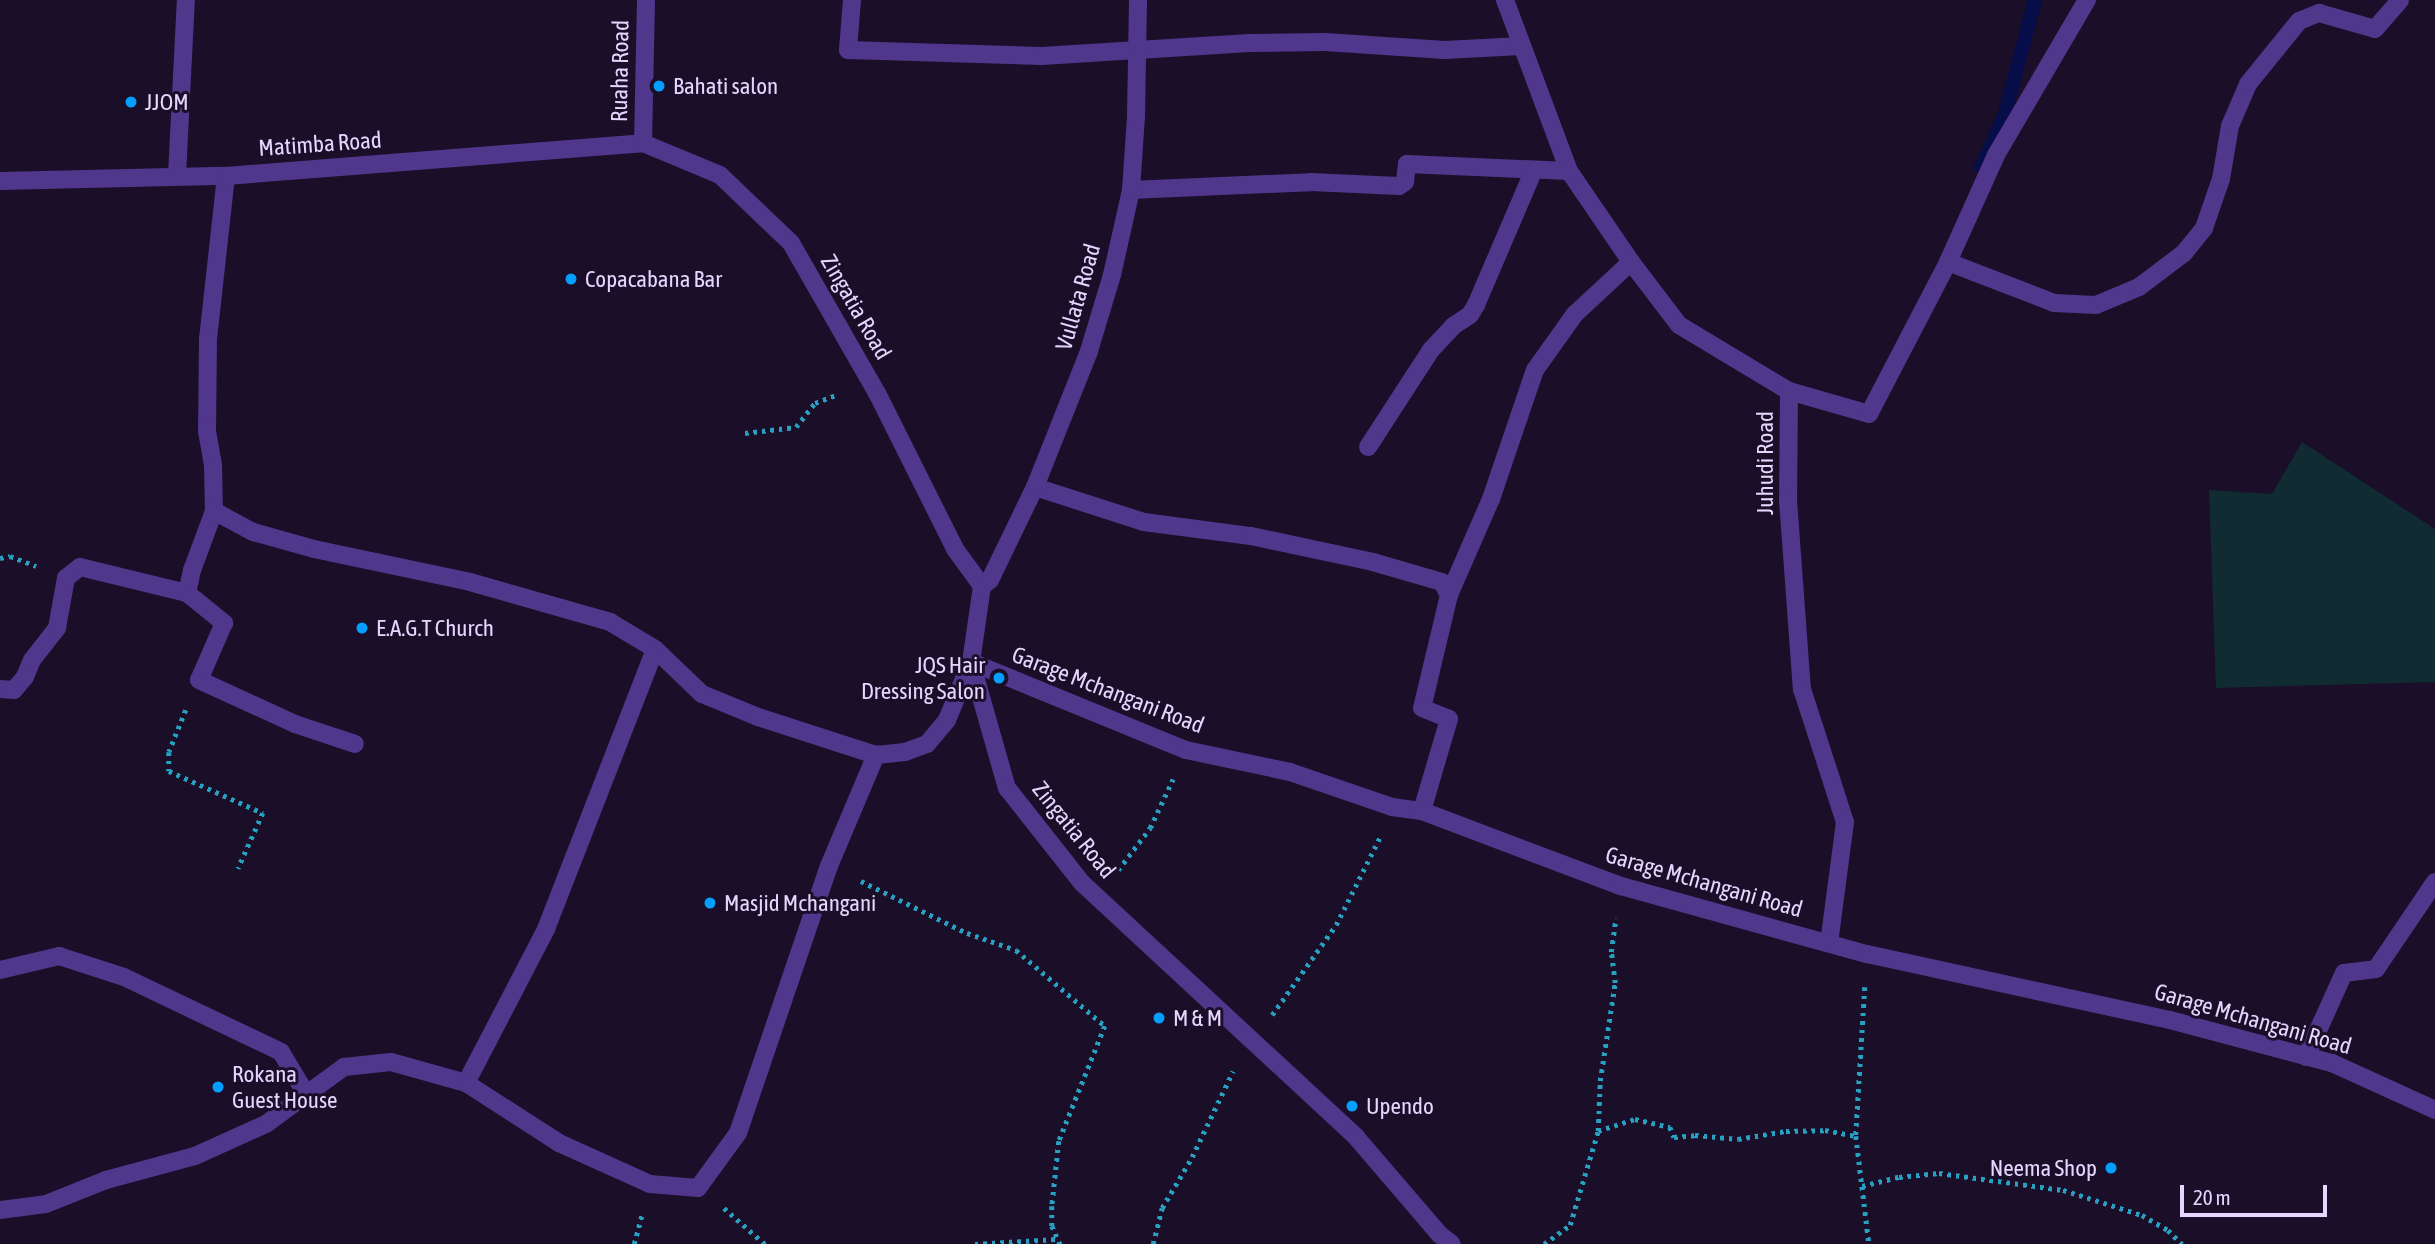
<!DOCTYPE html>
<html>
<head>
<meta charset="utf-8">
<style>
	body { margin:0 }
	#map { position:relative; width:2435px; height:1244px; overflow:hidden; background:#1a0e29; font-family:"Asap Condensed",sans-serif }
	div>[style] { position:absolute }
	.green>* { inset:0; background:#112b33 }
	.stream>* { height:14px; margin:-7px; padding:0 7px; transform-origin:7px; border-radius:7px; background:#070d49 }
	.path>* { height:4.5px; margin-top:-2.25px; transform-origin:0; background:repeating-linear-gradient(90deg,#28a0c1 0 3.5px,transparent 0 8.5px) }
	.minor>* { height:18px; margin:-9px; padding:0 9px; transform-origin:9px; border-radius:9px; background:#51378b }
	.dots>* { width:19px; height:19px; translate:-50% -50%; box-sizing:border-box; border:4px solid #1a0e29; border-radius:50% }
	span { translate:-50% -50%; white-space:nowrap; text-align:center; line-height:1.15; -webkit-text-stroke:6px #1a0e29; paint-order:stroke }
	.street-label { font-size:23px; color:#e6d6ff }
	.poi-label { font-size:23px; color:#e6d6ff }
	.left { translate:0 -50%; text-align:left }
	.right { translate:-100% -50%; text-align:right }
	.scale { position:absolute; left:2180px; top:1185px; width:147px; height:32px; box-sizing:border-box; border:4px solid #e6d6ff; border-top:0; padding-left:9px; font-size:21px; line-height:24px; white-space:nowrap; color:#e6d6ff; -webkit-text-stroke:5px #1a0e29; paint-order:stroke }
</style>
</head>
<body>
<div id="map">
	<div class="green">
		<i style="clip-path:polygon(2302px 442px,2435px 529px,2435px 682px,2216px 688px,2209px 490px,2272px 494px)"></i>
	</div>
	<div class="stream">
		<i style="left:1981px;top:167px;width:55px;rotate:-65.3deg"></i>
		<i style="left:2004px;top:117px;width:121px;rotate:-75.2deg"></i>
	</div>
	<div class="path">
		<i style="left:745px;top:433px;width:51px;rotate:-6.7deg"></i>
		<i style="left:796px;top:427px;width:31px;rotate:-52deg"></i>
		<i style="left:815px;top:403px;width:25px;rotate:-21deg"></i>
		<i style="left:0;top:558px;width:10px;rotate:-11deg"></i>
		<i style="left:10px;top:556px;width:28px;rotate:21deg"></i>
		<i style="left:186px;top:710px;width:45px;rotate:112deg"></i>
		<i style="left:169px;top:752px;width:19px;rotate:90deg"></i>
		<i style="left:169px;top:771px;width:103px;rotate:24.1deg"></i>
		<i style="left:263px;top:813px;width:61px;rotate:114.1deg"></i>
		<i style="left:1118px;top:870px;width:53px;rotate:-52.7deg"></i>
		<i style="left:1150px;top:828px;width:54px;rotate:-64.9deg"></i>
		<i style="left:861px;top:881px;width:118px;rotate:26.1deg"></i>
		<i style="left:967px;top:933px;width:52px;rotate:19.1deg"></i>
		<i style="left:1016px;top:950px;width:117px;rotate:40.5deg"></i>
		<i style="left:1105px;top:1026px;width:124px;rotate:111.8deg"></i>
		<i style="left:1059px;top:1141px;width:65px;rotate:96.1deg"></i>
		<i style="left:1052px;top:1206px;width:20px;rotate:90deg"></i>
		<i style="left:1052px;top:1226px;width:20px;rotate:66deg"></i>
		<i style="left:1865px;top:987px;width:149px;rotate:93.5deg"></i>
		<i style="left:1856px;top:1136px;width:109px;rotate:83.1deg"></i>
		<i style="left:1272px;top:1015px;width:110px;rotate:-54.6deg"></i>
		<i style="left:1336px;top:925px;width:98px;rotate:-63.4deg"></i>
		<i style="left:1598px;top:1131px;width:39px;rotate:-18deg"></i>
		<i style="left:1635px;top:1119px;width:36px;rotate:13deg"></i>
		<i style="left:1670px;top:1127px;width:11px;rotate:68deg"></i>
		<i style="left:1674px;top:1137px;width:21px;rotate:-5deg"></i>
		<i style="left:1695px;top:1135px;width:43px;rotate:5.3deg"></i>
		<i style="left:1738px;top:1139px;width:49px;rotate:-9.5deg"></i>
		<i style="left:1786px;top:1131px;width:39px;rotate:-1deg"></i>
		<i style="left:1825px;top:1130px;width:32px;rotate:11deg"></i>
		<i style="left:1862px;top:1186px;width:38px;rotate:-14deg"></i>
		<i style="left:1899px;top:1177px;width:40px;rotate:-5.7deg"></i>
		<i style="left:1939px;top:1173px;width:125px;rotate:7.8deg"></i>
		<i style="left:2063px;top:1190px;width:83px;rotate:17.6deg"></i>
		<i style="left:2142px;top:1215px;width:30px;rotate:30deg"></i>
		<i style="left:2168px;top:1230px;width:20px;rotate:45deg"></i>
		<i style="left:724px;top:1208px;width:55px;rotate:41.3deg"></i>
		<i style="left:634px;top:1244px;width:30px;rotate:-75deg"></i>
		<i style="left:975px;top:1244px;width:81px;rotate:-3.5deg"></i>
		<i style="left:1153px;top:1244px;width:37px;rotate:-76deg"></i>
		<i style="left:1162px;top:1208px;width:59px;rotate:-59.5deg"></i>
		<i style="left:1192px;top:1157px;width:95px;rotate:-64.5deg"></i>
		<i style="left:1544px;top:1244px;width:32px;rotate:-36deg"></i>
		<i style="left:1570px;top:1225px;width:98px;rotate:-73.4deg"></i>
		<i style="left:1598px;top:1131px;width:50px;rotate:-87.7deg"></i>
		<i style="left:1600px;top:1081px;width:99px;rotate:-81.3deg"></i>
		<i style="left:1615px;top:983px;width:31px;rotate:-97deg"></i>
		<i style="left:1611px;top:952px;width:34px;rotate:-82deg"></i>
	</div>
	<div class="minor">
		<i style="left:852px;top:0;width:50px;rotate:94.6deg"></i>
		<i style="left:848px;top:50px;width:194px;rotate:1.8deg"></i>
		<i style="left:1042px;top:56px;width:208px;rotate:-3.6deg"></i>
		<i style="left:1250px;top:43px;width:75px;rotate:-0.8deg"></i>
		<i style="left:1325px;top:42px;width:120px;rotate:3.8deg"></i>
		<i style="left:1445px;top:50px;width:76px;rotate:-3deg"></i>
		<i style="left:1505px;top:0;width:183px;rotate:69.5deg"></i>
		<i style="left:1569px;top:171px;width:110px;rotate:55.7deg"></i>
		<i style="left:1631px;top:262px;width:79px;rotate:52.7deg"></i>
		<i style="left:1679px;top:325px;width:128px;rotate:31deg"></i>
		<i style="left:1789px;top:391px;width:109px;rotate:90.5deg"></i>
		<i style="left:1788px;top:500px;width:190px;rotate:85.8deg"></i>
		<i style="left:1802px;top:689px;width:140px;rotate:72.1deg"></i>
		<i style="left:1845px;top:822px;width:122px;rotate:97.5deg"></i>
		<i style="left:643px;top:143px;width:143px;rotate:-88.8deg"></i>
		<i style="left:177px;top:175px;width:175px;rotate:-87.1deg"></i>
		<i style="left:226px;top:176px;width:163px;rotate:96.3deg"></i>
		<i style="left:208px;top:338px;width:93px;rotate:90.6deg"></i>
		<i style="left:207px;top:431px;width:35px;rotate:80deg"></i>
		<i style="left:213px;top:465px;width:46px;rotate:88.8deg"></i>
		<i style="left:214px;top:511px;width:63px;rotate:110.4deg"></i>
		<i style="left:192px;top:570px;width:24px;rotate:102deg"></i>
		<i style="left:187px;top:593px;width:48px;rotate:39deg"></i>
		<i style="left:224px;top:623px;width:62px;rotate:113.7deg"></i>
		<i style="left:199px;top:680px;width:106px;rotate:24.6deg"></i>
		<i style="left:295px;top:724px;width:63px;rotate:18.4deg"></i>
		<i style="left:0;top:181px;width:226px;rotate:-1.3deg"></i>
		<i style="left:226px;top:176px;width:418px;rotate:-4.5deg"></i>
		<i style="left:643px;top:143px;width:83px;rotate:22.6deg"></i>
		<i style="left:720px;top:175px;width:98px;rotate:43.8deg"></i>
		<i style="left:791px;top:243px;width:173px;rotate:60.2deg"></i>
		<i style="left:877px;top:393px;width:174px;rotate:63.4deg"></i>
		<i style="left:955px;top:549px;width:46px;rotate:53.9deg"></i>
		<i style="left:982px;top:586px;width:77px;rotate:98.2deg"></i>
		<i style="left:971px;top:662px;width:131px;rotate:74.1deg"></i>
		<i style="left:1007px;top:788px;width:121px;rotate:51.7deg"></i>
		<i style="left:1082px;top:883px;width:374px;rotate:42.8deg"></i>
		<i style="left:1356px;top:1137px;width:128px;rotate:49.4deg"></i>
		<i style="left:1439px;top:1234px;width:16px;rotate:38deg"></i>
		<i style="left:1131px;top:190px;width:180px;rotate:-2.5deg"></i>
		<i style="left:1311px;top:182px;width:88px;rotate:2.6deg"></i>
		<i style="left:1399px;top:186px;width:7px;rotate:-34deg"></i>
		<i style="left:1405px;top:182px;width:18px;rotate:-84deg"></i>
		<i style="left:1407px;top:164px;width:162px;rotate:2.5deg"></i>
		<i style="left:1948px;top:262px;width:114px;rotate:21.1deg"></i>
		<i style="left:2054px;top:303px;width:42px;rotate:2.7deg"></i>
		<i style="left:2096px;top:305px;width:47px;rotate:-22.7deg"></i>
		<i style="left:2139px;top:287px;width:56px;rotate:-37.1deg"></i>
		<i style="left:2184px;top:253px;width:32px;rotate:-51deg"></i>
		<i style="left:2204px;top:228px;width:52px;rotate:-70.9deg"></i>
		<i style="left:2221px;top:179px;width:54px;rotate:-80.4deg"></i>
		<i style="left:2230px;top:126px;width:46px;rotate:-66.8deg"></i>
		<i style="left:2248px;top:84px;width:81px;rotate:-51deg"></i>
		<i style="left:2299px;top:21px;width:22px;rotate:-22deg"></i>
		<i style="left:2319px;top:13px;width:58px;rotate:15.9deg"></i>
		<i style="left:2375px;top:29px;width:38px;rotate:-49deg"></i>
		<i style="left:1789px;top:391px;width:83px;rotate:16deg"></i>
		<i style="left:1869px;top:414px;width:171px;rotate:-62.5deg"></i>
		<i style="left:1948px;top:262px;width:117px;rotate:-65.8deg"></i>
		<i style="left:1996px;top:155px;width:180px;rotate:-59.6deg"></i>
		<i style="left:1368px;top:447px;width:116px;rotate:-57deg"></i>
		<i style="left:1431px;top:350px;width:33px;rotate:-47deg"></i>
		<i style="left:1453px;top:326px;width:20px;rotate:-33deg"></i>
		<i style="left:1470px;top:315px;width:12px;rotate:-59deg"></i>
		<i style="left:1476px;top:305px;width:145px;rotate:-66.8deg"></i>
		<i style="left:1035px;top:487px;width:114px;rotate:17.8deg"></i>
		<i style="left:1144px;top:522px;width:108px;rotate:7.5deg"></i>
		<i style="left:1251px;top:536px;width:125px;rotate:12deg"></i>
		<i style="left:1373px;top:562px;width:72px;rotate:16.2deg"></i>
		<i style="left:1442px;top:582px;width:15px;rotate:62deg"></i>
		<i style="left:1449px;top:595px;width:116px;rotate:103.4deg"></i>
		<i style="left:1422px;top:708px;width:29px;rotate:22deg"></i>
		<i style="left:1449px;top:719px;width:96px;rotate:106.4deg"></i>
		<i style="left:214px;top:511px;width:44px;rotate:28.3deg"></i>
		<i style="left:253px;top:532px;width:63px;rotate:15.6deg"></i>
		<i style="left:314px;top:549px;width:159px;rotate:11.9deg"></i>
		<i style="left:470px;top:582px;width:146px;rotate:15.9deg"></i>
		<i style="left:610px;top:622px;width:52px;rotate:31deg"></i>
		<i style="left:655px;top:649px;width:65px;rotate:43.8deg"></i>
		<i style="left:702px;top:694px;width:61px;rotate:22.3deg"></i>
		<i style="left:758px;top:717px;width:124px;rotate:17.9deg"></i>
		<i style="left:876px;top:755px;width:29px;rotate:-6deg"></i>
		<i style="left:905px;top:752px;width:23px;rotate:-20deg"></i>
		<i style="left:927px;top:744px;width:31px;rotate:-50deg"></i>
		<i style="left:947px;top:720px;width:63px;rotate:-67.5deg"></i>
		<i style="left:971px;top:662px;width:232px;rotate:22.3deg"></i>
		<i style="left:1186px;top:750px;width:106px;rotate:11.9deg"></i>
		<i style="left:1290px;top:772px;width:108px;rotate:18.9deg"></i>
		<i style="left:1392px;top:807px;width:30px;rotate:8deg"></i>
		<i style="left:1422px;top:811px;width:213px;rotate:20.7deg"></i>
		<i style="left:1621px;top:886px;width:255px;rotate:15.5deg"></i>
		<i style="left:1867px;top:954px;width:310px;rotate:12.3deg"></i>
		<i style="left:2170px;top:1020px;width:168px;rotate:14.9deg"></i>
		<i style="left:2332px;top:1063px;width:113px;rotate:24.5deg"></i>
		<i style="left:982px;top:586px;width:10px;rotate:-37deg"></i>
		<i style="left:990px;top:580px;width:103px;rotate:-64.2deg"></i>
		<i style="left:1035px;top:487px;width:146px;rotate:-68.3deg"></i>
		<i style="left:1089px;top:351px;width:79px;rotate:-73.2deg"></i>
		<i style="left:1112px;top:275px;width:87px;rotate:-77.4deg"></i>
		<i style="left:1131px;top:190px;width:74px;rotate:-86.1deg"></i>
		<i style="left:1136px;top:116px;width:116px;rotate:-89deg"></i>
		<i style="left:1449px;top:595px;width:105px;rotate:-66.4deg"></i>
		<i style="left:1491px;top:499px;width:136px;rotate:-71.2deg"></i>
		<i style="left:1535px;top:370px;width:69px;rotate:-54.5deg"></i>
		<i style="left:1575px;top:314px;width:76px;rotate:-42.9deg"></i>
		<i style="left:0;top:689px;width:14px;rotate:4deg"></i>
		<i style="left:14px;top:690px;width:17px;rotate:-50deg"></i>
		<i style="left:25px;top:677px;width:18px;rotate:-68deg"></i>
		<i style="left:32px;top:660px;width:41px;rotate:-52deg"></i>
		<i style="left:57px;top:628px;width:51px;rotate:-79.8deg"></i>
		<i style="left:66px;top:578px;width:18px;rotate:-38deg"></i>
		<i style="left:80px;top:567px;width:110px;rotate:13.7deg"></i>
		<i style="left:0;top:970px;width:61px;rotate:-13.3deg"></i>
		<i style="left:59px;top:956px;width:68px;rotate:17.9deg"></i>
		<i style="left:124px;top:977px;width:174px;rotate:25.5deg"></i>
		<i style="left:281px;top:1052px;width:49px;rotate:59.2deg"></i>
		<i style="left:2306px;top:1057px;width:92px;rotate:-65.7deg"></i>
		<i style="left:2344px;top:973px;width:32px;rotate:-7deg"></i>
		<i style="left:2376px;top:969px;width:105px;rotate:-55.9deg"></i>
		<i style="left:466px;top:1083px;width:174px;rotate:-62.5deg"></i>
		<i style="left:546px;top:929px;width:300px;rotate:-68.7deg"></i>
		<i style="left:0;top:1210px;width:46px;rotate:-7.4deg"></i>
		<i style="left:46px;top:1204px;width:65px;rotate:-21.8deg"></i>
		<i style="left:106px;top:1180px;width:92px;rotate:-15.1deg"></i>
		<i style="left:195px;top:1156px;width:78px;rotate:-24.3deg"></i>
		<i style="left:266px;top:1124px;width:97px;rotate:-36.2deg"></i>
		<i style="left:344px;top:1067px;width:47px;rotate:-6.1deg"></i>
		<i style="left:391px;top:1062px;width:78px;rotate:15.6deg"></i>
		<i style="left:466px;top:1083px;width:111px;rotate:32.8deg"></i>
		<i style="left:559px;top:1143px;width:100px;rotate:24.3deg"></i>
		<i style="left:650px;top:1184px;width:48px;rotate:4.8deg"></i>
		<i style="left:698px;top:1188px;width:68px;rotate:-54deg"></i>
		<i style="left:738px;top:1133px;width:282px;rotate:-71.2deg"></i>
		<i style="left:829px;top:866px;width:121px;rotate:-67.1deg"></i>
	</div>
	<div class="dots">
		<i style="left:659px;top:86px;background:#029fff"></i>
		<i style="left:131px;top:102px;background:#029fff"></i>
		<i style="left:571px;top:279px;background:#029fff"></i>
		<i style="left:362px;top:628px;background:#029fff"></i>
		<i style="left:999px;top:678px;background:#029fff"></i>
		<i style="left:710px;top:903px;background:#029fff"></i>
		<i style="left:1159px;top:1018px;background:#029fff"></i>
		<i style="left:218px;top:1087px;background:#029fff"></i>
		<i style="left:1352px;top:1106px;background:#029fff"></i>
		<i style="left:2111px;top:1168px;background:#029fff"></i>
	</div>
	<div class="street-label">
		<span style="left:620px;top:71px;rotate:-89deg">Ruaha Road</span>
		<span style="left:320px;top:144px;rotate:-4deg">Matimba Road</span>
		<span style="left:1078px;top:297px;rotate:-74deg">Vullata Road</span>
		<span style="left:856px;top:307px;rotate:60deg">Zingatia Road</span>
		<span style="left:1765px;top:463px;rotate:-90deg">Juhudi Road</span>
		<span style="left:1108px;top:690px;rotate:21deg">Garage Mchangani Road</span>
		<span style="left:1074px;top:830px;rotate:51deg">Zingatia Road</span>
		<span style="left:1704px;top:882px;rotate:16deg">Garage Mchangani Road</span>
		<span style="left:2253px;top:1019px;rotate:16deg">Garage Mchangani Road</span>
	</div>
	<div class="poi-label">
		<span class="left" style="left:673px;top:86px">Bahati salon</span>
		<span class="left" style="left:145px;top:102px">JJOM</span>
		<span class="left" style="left:585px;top:279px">Copacabana Bar</span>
		<span class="left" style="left:376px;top:628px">E.A.G.T Church</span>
		<span class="right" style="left:985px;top:678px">JQS Hair<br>Dressing Salon</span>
		<span class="left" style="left:724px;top:903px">Masjid Mchangani</span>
		<span class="left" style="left:1173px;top:1018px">M &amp; M</span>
		<span class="left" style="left:232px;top:1087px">Rokana<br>Guest House</span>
		<span class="left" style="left:1366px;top:1106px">Upendo</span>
		<span class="right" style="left:2097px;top:1168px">Neema Shop</span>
	</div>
	<div class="scale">20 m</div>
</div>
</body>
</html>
